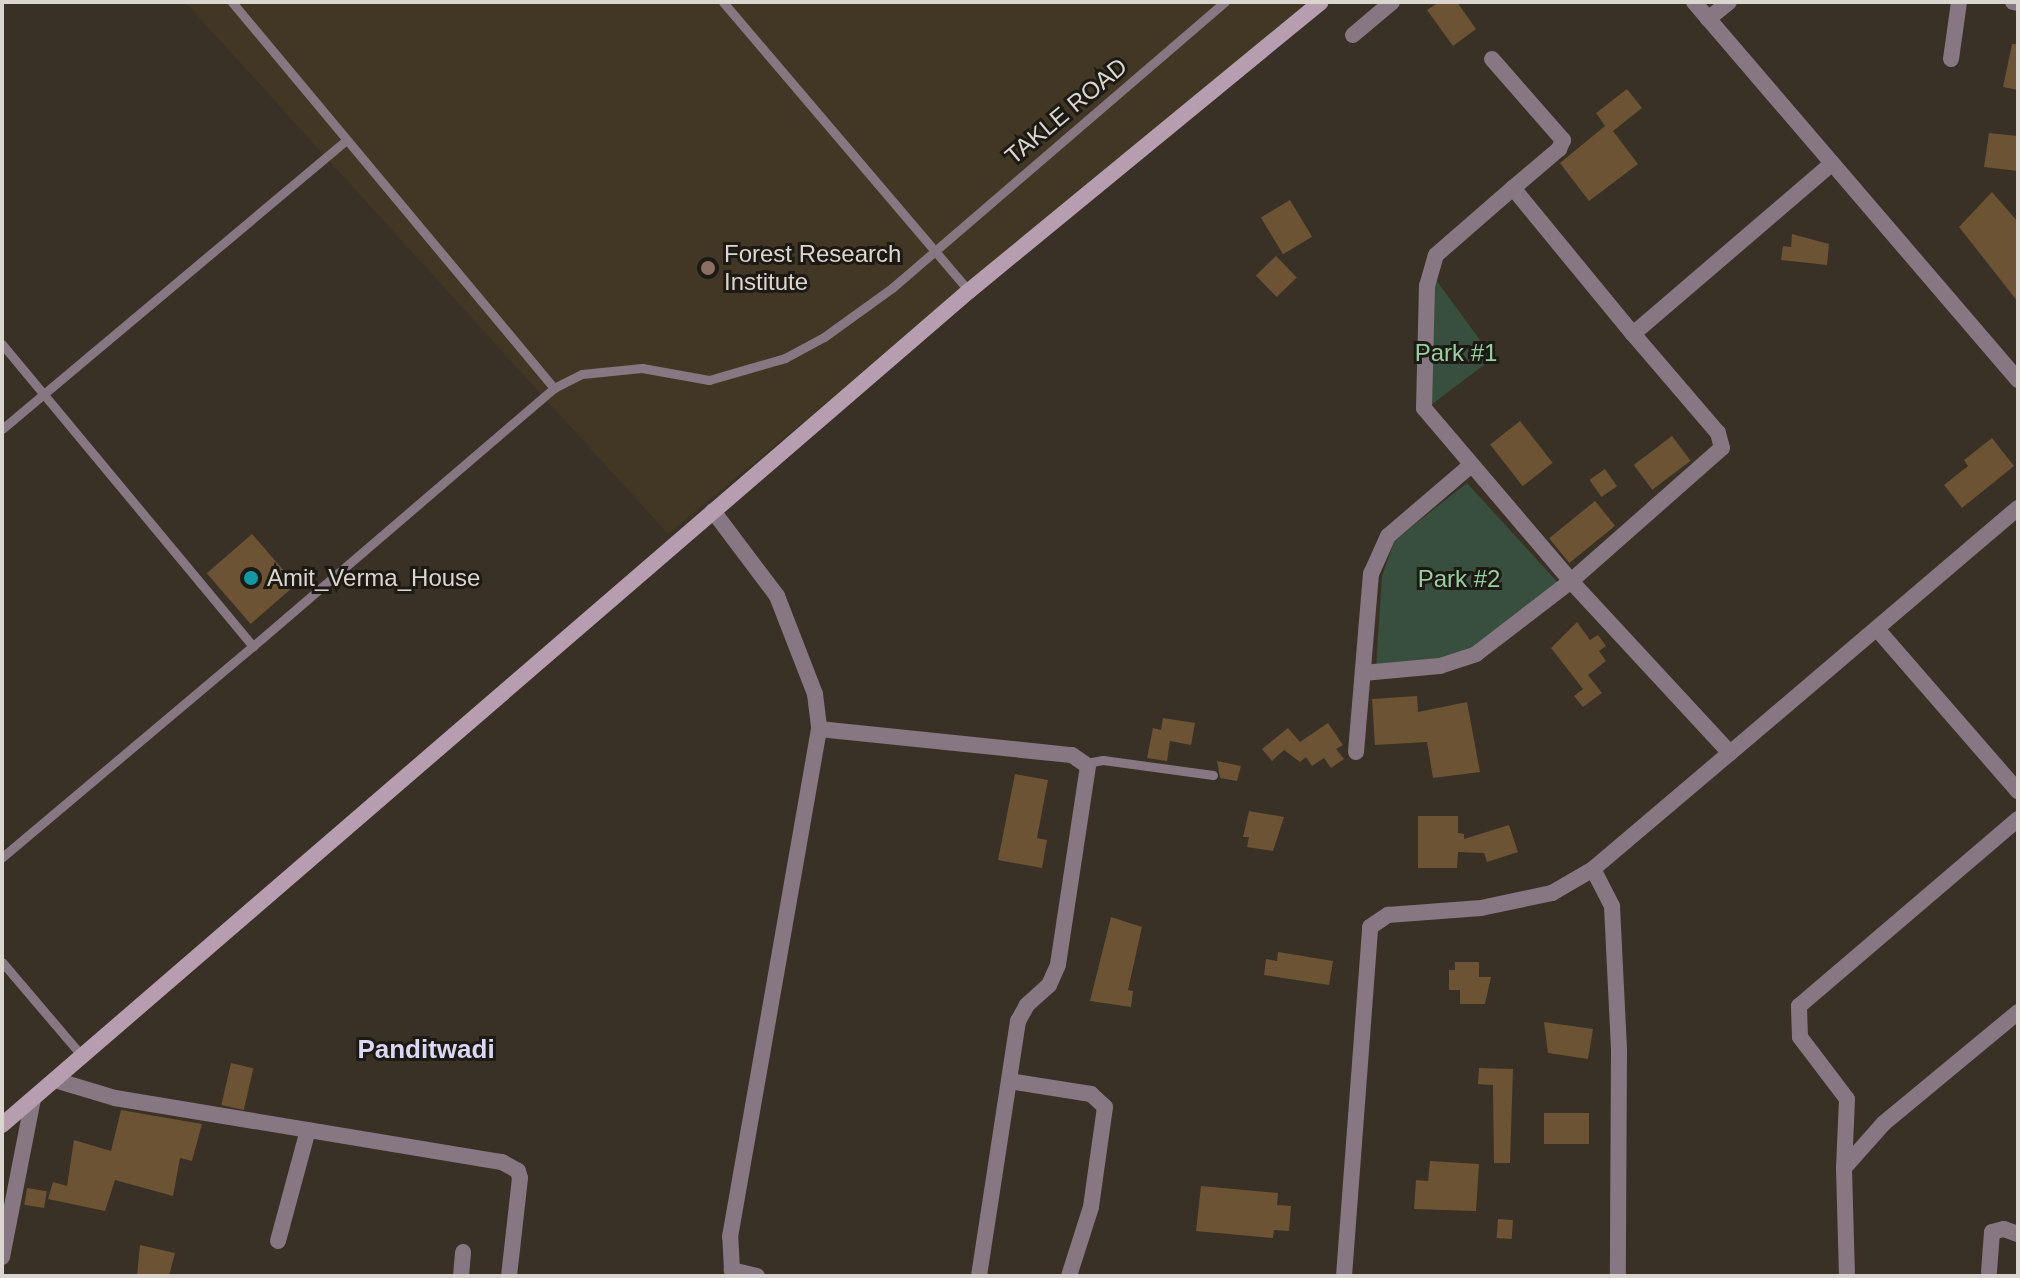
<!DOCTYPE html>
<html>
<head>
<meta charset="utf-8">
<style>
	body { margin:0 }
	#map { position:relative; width:2020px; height:1278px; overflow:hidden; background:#393125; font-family:Helvetica,sans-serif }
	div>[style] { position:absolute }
	.built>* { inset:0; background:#423725 }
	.green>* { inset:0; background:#394f3e }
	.building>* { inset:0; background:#6b5333; transform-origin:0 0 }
	.service>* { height:9px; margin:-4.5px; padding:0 4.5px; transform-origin:4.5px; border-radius:4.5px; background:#867782 }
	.minor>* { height:16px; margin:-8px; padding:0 8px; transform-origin:8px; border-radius:8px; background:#867782 }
	.secondary>* { height:16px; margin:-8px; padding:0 8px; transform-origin:8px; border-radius:8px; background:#b69daf }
	.dots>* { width:22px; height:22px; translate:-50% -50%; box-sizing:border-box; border:4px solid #1d1a14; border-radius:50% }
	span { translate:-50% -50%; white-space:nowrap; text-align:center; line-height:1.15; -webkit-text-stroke:6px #1d1a14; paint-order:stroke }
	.street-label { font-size:24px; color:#dad5ce }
	.poi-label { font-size:24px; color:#dad5ce }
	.left { translate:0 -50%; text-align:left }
	.park-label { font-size:24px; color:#97cfa2 }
	.neighbourhood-label { font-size:26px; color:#dad8f6; font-weight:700 }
	.frame { position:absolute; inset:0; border:4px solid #dad5ce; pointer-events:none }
</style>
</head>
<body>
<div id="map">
	<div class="built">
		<i style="clip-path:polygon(185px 2px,1312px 2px,668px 534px)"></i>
	</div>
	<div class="green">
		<i style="clip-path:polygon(1431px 273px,1493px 358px,1427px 408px)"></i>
		<i style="clip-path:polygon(1467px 483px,1560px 585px,1501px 637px,1426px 666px,1376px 669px,1382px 576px,1395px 540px)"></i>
	</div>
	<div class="building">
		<i style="clip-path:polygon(1439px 2px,1457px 2px,1476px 29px,1453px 46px,1427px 10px)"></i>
		<i style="clip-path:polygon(2012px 44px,2018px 44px,2018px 90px,2003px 87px)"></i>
		<i style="clip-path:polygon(1627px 89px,1642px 108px,1613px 131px,1638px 164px,1589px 201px,1560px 163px,1605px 126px,1596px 113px)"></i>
		<i style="clip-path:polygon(1989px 133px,2018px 136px,2018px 171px,1984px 167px)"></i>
		<i style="clip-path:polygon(1992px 192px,2018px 222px,2018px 302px,1959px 227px)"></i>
		<i style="left:1290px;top:200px;width:43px;height:34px;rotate:59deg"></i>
		<i style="clip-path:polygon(1792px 234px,1829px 244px,1827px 265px,1781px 260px,1783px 246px,1791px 247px)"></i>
		<i style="left:1276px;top:256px;width:30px;height:28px;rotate:46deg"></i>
		<i style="left:1520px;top:421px;width:53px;height:38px;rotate:52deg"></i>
		<i style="left:1672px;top:436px;width:31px;height:48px;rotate:53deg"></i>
		<i style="clip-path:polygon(1992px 438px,2014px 466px,1962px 508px,1944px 485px,1968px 466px,1964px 460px)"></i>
		<i style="left:1605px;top:469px;width:21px;height:19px;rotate:55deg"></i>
		<i style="left:1595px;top:501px;width:32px;height:59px;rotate:51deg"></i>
		<i style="left:252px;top:534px;width:67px;height:60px;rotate:49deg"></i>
		<i style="clip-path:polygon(1577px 622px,1590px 640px,1598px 635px,1606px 646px,1599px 651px,1606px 661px,1588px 675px,1602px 693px,1583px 707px,1574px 696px,1583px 689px,1551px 648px)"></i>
		<i style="clip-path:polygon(1417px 696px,1418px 712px,1467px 702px,1480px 772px,1433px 778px,1427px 742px,1375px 745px,1372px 699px)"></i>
		<i style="clip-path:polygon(1163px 718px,1195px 723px,1191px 745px,1170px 741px,1167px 761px,1147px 758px,1153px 728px,1161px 730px)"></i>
		<i style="clip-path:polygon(1328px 723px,1343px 745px,1336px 749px,1344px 759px,1331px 768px,1324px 758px,1312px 766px,1306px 757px,1300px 762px,1284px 750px,1272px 761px,1262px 749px,1288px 728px,1300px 742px)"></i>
		<i style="clip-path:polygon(1217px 761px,1241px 766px,1237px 781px,1220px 778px)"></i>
		<i style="clip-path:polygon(1015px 774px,1048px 780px,1037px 838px,1047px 840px,1042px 868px,998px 860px)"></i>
		<i style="clip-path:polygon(1249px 811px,1284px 817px,1273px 851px,1247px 847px,1249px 837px,1243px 837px)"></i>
		<i style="clip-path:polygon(1418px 816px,1458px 816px,1458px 833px,1464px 834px,1464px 839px,1509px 825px,1518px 852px,1487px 862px,1484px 853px,1458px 852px,1457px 868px,1418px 868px)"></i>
		<i style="clip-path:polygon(1111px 917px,1142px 927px,1128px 990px,1133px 991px,1131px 1007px,1090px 1001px)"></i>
		<i style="clip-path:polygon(1278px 952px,1333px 961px,1329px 985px,1264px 975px,1266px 959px,1277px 961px)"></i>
		<i style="clip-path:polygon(1455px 962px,1479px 962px,1479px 977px,1491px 977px,1485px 1004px,1460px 1004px,1460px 990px,1449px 990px,1449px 970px,1455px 970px)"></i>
		<i style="clip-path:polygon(1544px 1022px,1593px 1029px,1588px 1059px,1548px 1053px)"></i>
		<i style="left:231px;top:1063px;width:23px;height:43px;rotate:13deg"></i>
		<i style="clip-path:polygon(1479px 1068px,1513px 1069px,1510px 1163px,1494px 1163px,1493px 1085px,1478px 1084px)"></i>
		<i style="clip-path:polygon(121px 1110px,202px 1124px,192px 1161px,180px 1158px,173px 1196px,115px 1180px,105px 1211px,48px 1199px,53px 1182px,67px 1186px,74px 1140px,111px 1151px)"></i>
		<i style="left:1589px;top:1113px;width:31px;height:45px;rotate:90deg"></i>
		<i style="clip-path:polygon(1430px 1161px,1479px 1164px,1476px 1211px,1414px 1209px,1416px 1180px,1428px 1181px)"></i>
		<i style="clip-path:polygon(1201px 1186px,1278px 1193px,1277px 1205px,1291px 1206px,1289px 1231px,1274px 1230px,1273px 1238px,1196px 1231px)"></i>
		<i style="left:27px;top:1188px;width:20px;height:17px;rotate:9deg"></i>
		<i style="left:1498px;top:1219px;width:15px;height:19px;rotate:4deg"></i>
		<i style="clip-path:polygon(140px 1245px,175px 1253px,169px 1276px,137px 1276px)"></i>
	</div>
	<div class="service">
		<i style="left:232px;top:2px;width:503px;rotate:50.17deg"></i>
		<i style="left:723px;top:2px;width:380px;rotate:49.6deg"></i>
		<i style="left:2px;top:344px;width:393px;rotate:50.3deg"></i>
		<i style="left:253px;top:646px;width:328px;rotate:139.9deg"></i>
		<i style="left:2px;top:429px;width:449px;rotate:-40deg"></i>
		<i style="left:253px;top:646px;width:396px;rotate:-40.6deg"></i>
		<i style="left:554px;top:388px;width:31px;rotate:-27deg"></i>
		<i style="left:582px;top:374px;width:60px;rotate:-5.7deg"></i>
		<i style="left:642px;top:368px;width:68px;rotate:10.2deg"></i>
		<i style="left:709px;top:380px;width:79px;rotate:-16.1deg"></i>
		<i style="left:785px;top:358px;width:44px;rotate:-28.3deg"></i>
		<i style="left:824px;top:337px;width:84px;rotate:-35.8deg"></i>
		<i style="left:892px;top:288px;width:439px;rotate:-40.7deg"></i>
		<i style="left:1086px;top:763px;width:17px;rotate:-10deg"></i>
		<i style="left:1103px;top:760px;width:111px;rotate:7.8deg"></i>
		<i style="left:2px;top:962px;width:123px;rotate:49.6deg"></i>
	</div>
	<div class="minor">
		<i style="left:1694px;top:2px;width:498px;rotate:49.4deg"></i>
		<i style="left:2013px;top:2px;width:5px;rotate:11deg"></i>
		<i style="left:1708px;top:19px;width:27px;rotate:-39deg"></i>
		<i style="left:1353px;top:35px;width:51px;rotate:-40.2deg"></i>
		<i style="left:1492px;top:59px;width:108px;rotate:48.8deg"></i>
		<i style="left:1563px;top:140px;width:10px;rotate:114deg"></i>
		<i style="left:1559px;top:149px;width:60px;rotate:139.7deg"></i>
		<i style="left:1951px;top:59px;width:58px;rotate:-82deg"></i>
		<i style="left:713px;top:511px;width:106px;rotate:53deg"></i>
		<i style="left:777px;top:596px;width:105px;rotate:68.8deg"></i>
		<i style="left:815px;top:694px;width:35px;rotate:83deg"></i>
		<i style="left:1877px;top:629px;width:215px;rotate:49deg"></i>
		<i style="left:1363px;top:673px;width:77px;rotate:-5.2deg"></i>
		<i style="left:1440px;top:666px;width:38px;rotate:-18deg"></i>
		<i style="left:1476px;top:654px;width:120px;rotate:-37.5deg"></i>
		<i style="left:1571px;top:581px;width:227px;rotate:-130.4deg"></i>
		<i style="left:1424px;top:408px;width:122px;rotate:-88.6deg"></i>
		<i style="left:1427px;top:286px;width:32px;rotate:-74deg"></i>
		<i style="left:1436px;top:255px;width:102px;rotate:-41deg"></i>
		<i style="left:1513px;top:188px;width:189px;rotate:50.6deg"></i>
		<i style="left:1356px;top:752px;width:179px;rotate:-85.2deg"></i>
		<i style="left:1371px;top:574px;width:42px;rotate:-65.9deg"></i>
		<i style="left:1388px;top:536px;width:108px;rotate:-40.5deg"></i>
		<i style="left:1730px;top:753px;width:378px;rotate:-40.4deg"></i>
		<i style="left:1593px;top:869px;width:42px;rotate:62.8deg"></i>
		<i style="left:1612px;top:906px;width:144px;rotate:87.2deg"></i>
		<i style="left:1619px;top:1050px;width:226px;rotate:90.3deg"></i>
		<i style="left:55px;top:1080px;width:63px;rotate:16.7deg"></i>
		<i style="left:115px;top:1098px;width:392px;rotate:9.4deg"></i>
		<i style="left:502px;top:1162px;width:18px;rotate:29deg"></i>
		<i style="left:518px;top:1171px;width:7px;rotate:74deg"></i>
		<i style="left:520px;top:1178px;width:99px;rotate:96.4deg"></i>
		<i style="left:1009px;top:1081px;width:83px;rotate:9deg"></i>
		<i style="left:1091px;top:1094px;width:19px;rotate:43deg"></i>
		<i style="left:1105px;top:1107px;width:101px;rotate:98deg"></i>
		<i style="left:1091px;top:1207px;width:72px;rotate:107.7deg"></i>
		<i style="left:1844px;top:1168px;width:69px;rotate:-87.5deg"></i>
		<i style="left:1847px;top:1099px;width:78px;rotate:-127.2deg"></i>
		<i style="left:1800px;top:1037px;width:31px;rotate:-92deg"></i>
		<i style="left:1799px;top:1006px;width:288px;rotate:-40.5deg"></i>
		<i style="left:278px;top:1241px;width:115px;rotate:-74.9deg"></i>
		<i style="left:2px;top:1257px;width:161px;rotate:-78.9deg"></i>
		<i style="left:1989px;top:1272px;width:40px;rotate:-85.7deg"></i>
		<i style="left:1992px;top:1232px;width:12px;rotate:-14deg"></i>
		<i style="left:2004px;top:1229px;width:15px;rotate:20deg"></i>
		<i style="left:461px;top:1276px;width:24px;rotate:-85deg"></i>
		<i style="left:757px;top:1276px;width:26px;rotate:-167deg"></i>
		<i style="left:732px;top:1270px;width:33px;rotate:-93deg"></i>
		<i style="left:730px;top:1237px;width:516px;rotate:-80.06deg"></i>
		<i style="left:819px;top:729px;width:254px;rotate:5.9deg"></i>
		<i style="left:1072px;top:755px;width:19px;rotate:35deg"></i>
		<i style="left:1088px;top:766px;width:201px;rotate:98.6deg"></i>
		<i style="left:1058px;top:965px;width:22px;rotate:114deg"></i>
		<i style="left:1049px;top:985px;width:30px;rotate:138deg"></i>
		<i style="left:1027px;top:1005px;width:18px;rotate:119deg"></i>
		<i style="left:1018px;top:1021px;width:258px;rotate:98.7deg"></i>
		<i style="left:1344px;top:1276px;width:350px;rotate:-85.7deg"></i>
		<i style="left:1370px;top:927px;width:22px;rotate:-34deg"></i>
		<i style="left:1388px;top:915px;width:93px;rotate:-4.3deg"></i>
		<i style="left:1481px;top:908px;width:73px;rotate:-11.9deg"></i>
		<i style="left:1552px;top:893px;width:48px;rotate:-30.3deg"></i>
		<i style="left:1593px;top:869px;width:180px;rotate:-40.3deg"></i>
		<i style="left:1730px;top:753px;width:234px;rotate:-132.8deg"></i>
		<i style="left:1571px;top:581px;width:201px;rotate:-41.4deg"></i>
		<i style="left:1722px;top:448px;width:16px;rotate:-105deg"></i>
		<i style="left:1718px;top:433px;width:130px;rotate:-130.6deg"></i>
		<i style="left:1633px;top:334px;width:260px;rotate:-40.6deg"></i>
		<i style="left:1847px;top:1276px;width:108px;rotate:-91.6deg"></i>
		<i style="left:1844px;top:1168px;width:60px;rotate:-48.4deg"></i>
		<i style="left:1884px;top:1123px;width:174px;rotate:-39.6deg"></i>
	</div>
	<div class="secondary">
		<i style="left:2px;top:1125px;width:1277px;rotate:-40.78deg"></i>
		<i style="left:969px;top:291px;width:455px;rotate:-39.4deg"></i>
	</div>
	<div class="dots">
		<i style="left:708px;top:268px;background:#8d6e63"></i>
		<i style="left:251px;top:578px;background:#0f9aa8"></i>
	</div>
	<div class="street-label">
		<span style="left:1066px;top:111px;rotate:-40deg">TAKLE ROAD</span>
	</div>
	<div class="poi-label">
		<span class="left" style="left:724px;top:268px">Forest Research<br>Institute</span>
		<span class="left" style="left:267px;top:578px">Amit_Verma_House</span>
	</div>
	<div class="park-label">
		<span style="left:1456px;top:353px">Park #1</span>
		<span style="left:1459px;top:579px">Park #2</span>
	</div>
	<div class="neighbourhood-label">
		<span style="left:426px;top:1050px">Panditwadi</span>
	</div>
	<div class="frame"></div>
</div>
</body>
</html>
